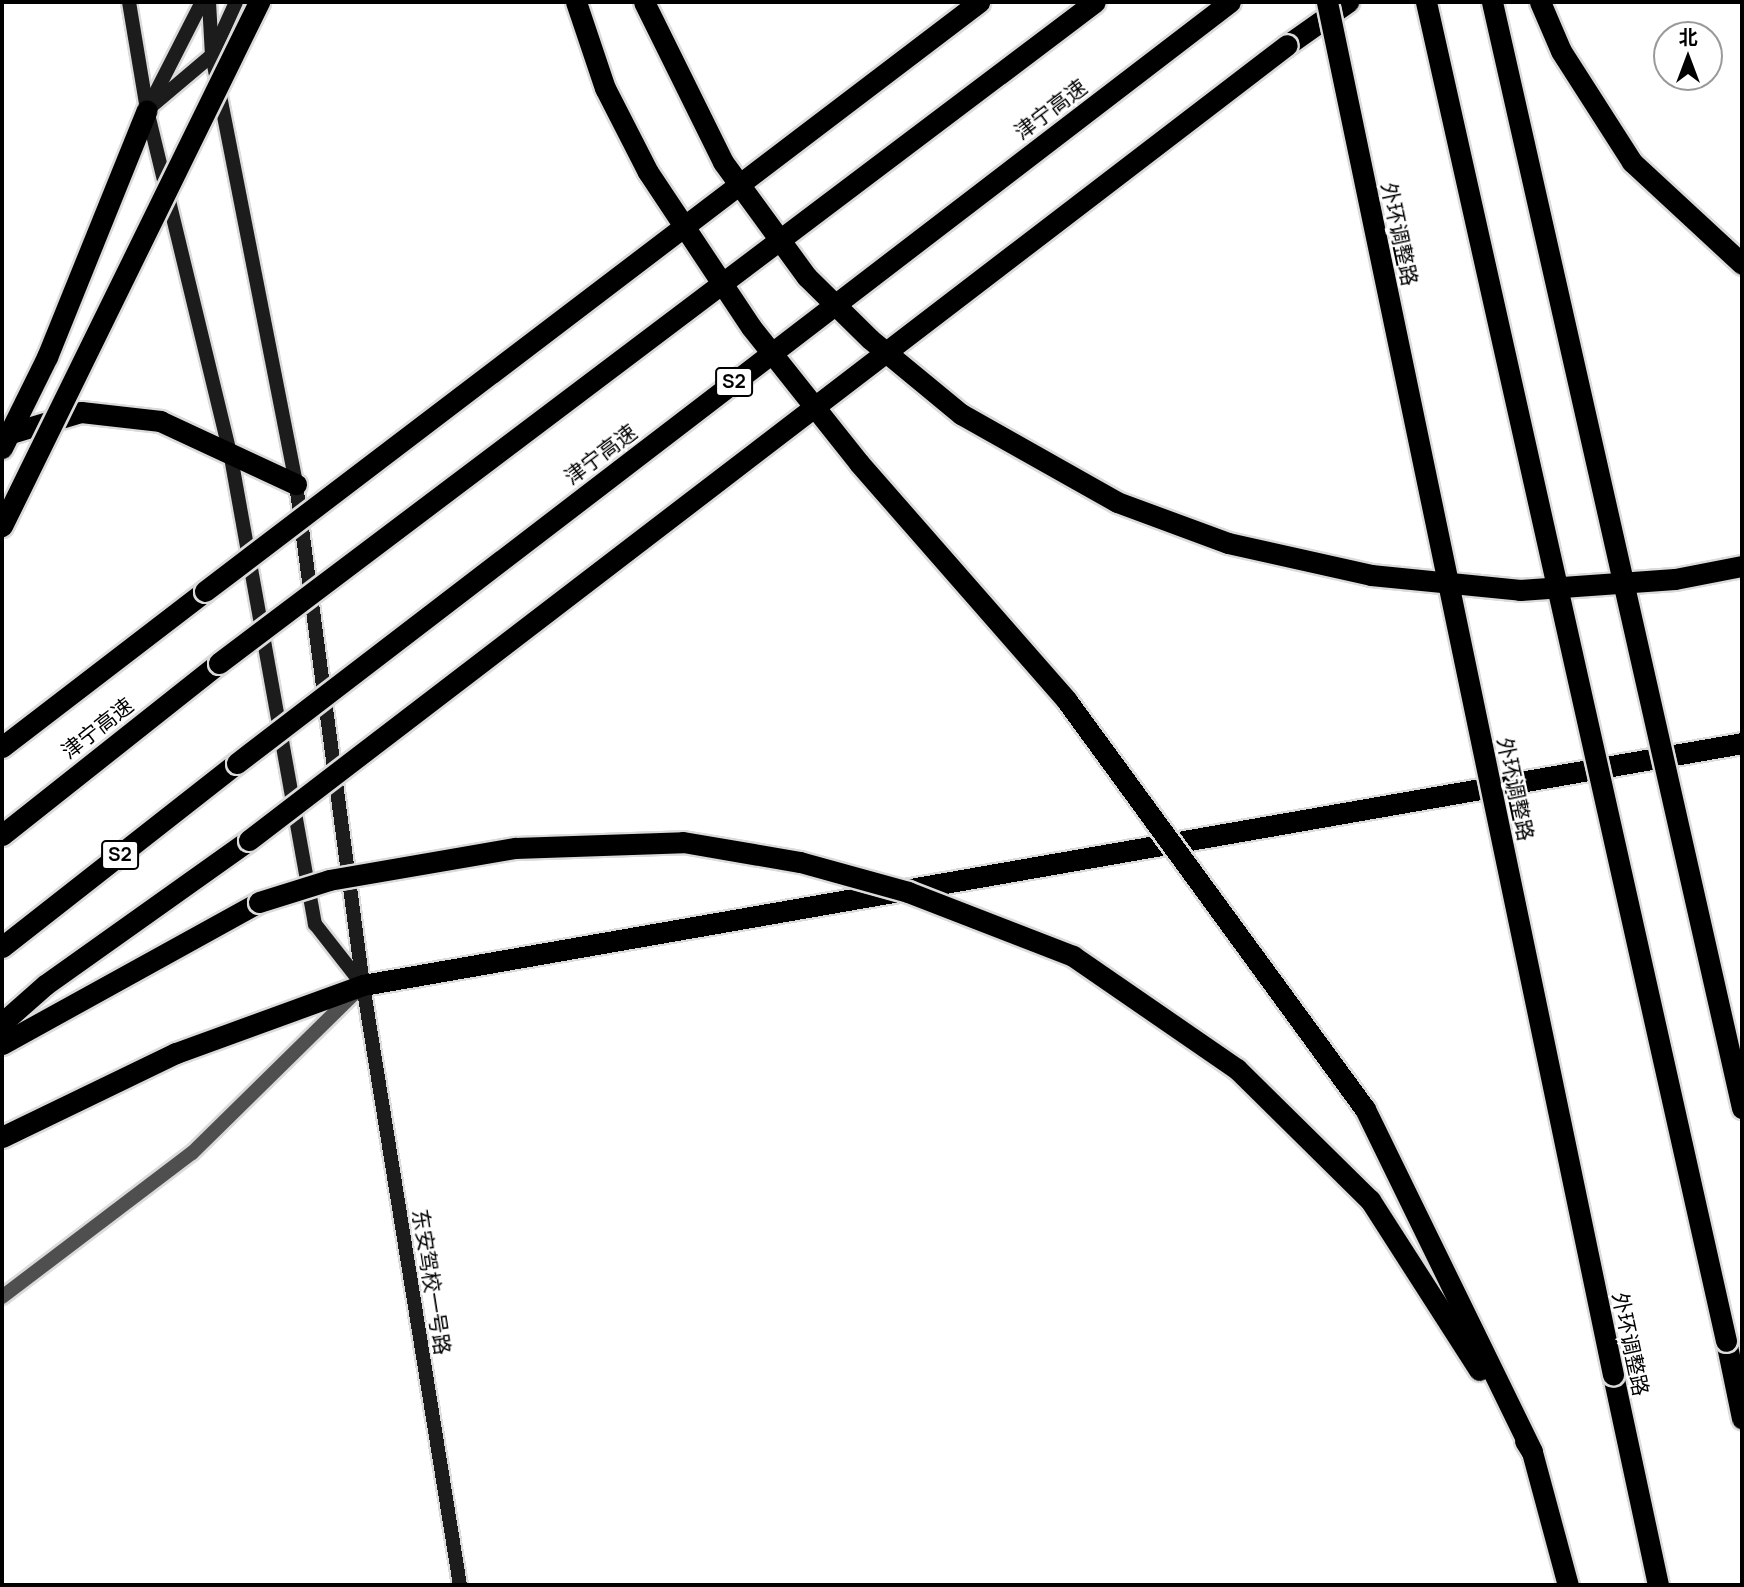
<!DOCTYPE html>
<html>
<head>
<meta charset="utf-8">
<style>
	body { margin:0 }
	#map { position:relative; width:1744px; height:1587px; overflow:hidden; background:#fff; font-family:Manrope,"Noto Sans SC",sans-serif }
	div>[style] { position:absolute }
	.roads { filter:drop-shadow(2px 0 #dbdbdb) drop-shadow(-2px 0 #dbdbdb) drop-shadow(0 2px #dbdbdb) drop-shadow(0 -2px #dbdbdb) }
	.lane>* { height:14px; margin:-7px; padding:0 7px; transform-origin:7px; border-radius:7px; background:#4f4f4f }
	.secondary>* { height:14px; margin:-7px; padding:0 7px; transform-origin:7px; border-radius:7px; background:#1c1c1c }
	.highway>* { height:21px; margin:-10.5px; padding:0 10.5px; transform-origin:10.5px; border-radius:10.5px; background:#000 }
	.bridges { filter:drop-shadow(2px 0 #dbdbdb) drop-shadow(-2px 0 #dbdbdb) drop-shadow(0 2px #dbdbdb) drop-shadow(0 -2px #dbdbdb) }
	.highway-bridge>* { height:21px; margin:-10.5px; padding:0 10.5px; transform-origin:10.5px; border-radius:10.5px; background:#000 }
	span { translate:-50% -50%; white-space:nowrap; text-align:center; line-height:1.15; -webkit-text-stroke:5px #fff; paint-order:stroke }
	.shield-label span { padding:2px 5px; background:#fff; border:2px solid; border-radius:5px; -webkit-text-stroke-width:0 }
	.shield-label { font-size:19px; color:#000; font-weight:700 }
	.street-label { font-size:21px; color:#000 }
	.frame { position:absolute; inset:0; border:4px solid #000; pointer-events:none }
	.north { position:absolute; left:1653px; top:21px; width:70px; height:70px; box-sizing:border-box; background:#fff; border:2px solid #999; border-radius:50%; rotate:0deg; font-size:19px; font-weight:700; line-height:28px; text-align:center; color:#000 }
	.north::after { content:''; display:block; margin:auto; width:24px; height:32px; background:#000; clip-path:polygon(50% 0,100% 100%,50% 72%,0 100%) }
</style>
</head>
<body>
<div id="map">
	<div class="roads">
		<div class="lane">
			<i style="left:2px;top:1297px;width:238px;rotate:-37.2deg"></i>
			<i style="left:192px;top:1153px;width:233px;rotate:-44.5deg"></i>
		</div>
		<div class="secondary">
			<i style="left:129px;top:2px;width:109px;rotate:80.5deg"></i>
			<i style="left:147px;top:110px;width:352px;rotate:76.4deg"></i>
			<i style="left:230px;top:452px;width:480px;rotate:79.8deg"></i>
			<i style="left:315px;top:924px;width:76px;rotate:51.9deg"></i>
			<i style="left:209px;top:2px;width:53px;rotate:86.8deg"></i>
			<i style="left:212px;top:55px;width:437px;rotate:78.9deg"></i>
			<i style="left:296px;top:484px;width:505px;rotate:82.38deg"></i>
			<i style="left:363px;top:985px;width:608px;rotate:80.82deg"></i>
			<i style="left:151px;top:102px;width:112px;rotate:-63deg"></i>
			<i style="left:147px;top:110px;width:85px;rotate:-40.2deg"></i>
			<i style="left:212px;top:55px;width:58px;rotate:-65.6deg"></i>
		</div>
		<div class="highway">
			<i style="left:1540px;top:2px;width:53px;rotate:66.8deg"></i>
			<i style="left:1561px;top:51px;width:132px;rotate:57.4deg"></i>
			<i style="left:1632px;top:162px;width:150px;rotate:42.8deg"></i>
			<i style="left:1287px;top:45px;width:75px;rotate:-35.2deg"></i>
			<i style="left:11px;top:433px;width:73px;rotate:-16.7deg"></i>
			<i style="left:81px;top:412px;width:80px;rotate:6.5deg"></i>
			<i style="left:160px;top:421px;width:150px;rotate:24.9deg"></i>
			<i style="left:2px;top:448px;width:102px;rotate:-63.7deg"></i>
			<i style="left:47px;top:357px;width:266px;rotate:-68deg"></i>
			<i style="left:2px;top:747px;width:256px;rotate:-37.5deg"></i>
			<i style="left:2px;top:835px;width:277px;rotate:-38.4deg"></i>
			<i style="left:2px;top:947px;width:298px;rotate:-38.1deg"></i>
			<i style="left:2px;top:1023px;width:57px;rotate:-41.5deg"></i>
			<i style="left:45px;top:985px;width:250px;rotate:-35.4deg"></i>
			<i style="left:2px;top:1044px;width:294px;rotate:-28.9deg"></i>
			<i style="left:2px;top:1137px;width:193px;rotate:-25.8deg"></i>
			<i style="left:176px;top:1053px;width:199px;rotate:-20deg"></i>
			<i style="left:363px;top:985px;width:1400px;rotate:-9.95deg"></i>
			<i style="left:1726px;top:1341px;width:79px;rotate:78.3deg"></i>
			<i style="left:1613px;top:1375px;width:215px;rotate:77.9deg"></i>
		</div>
	</div>
	<div class="bridges">
		<div class="highway-bridge">
			<i style="left:576px;top:2px;width:91px;rotate:71.4deg"></i>
			<i style="left:605px;top:88px;width:94px;rotate:62.9deg"></i>
			<i style="left:648px;top:172px;width:186px;rotate:56.4deg"></i>
			<i style="left:751px;top:327px;width:174px;rotate:51.5deg"></i>
			<i style="left:859px;top:463px;width:316px;rotate:48.8deg"></i>
			<i style="left:1067px;top:701px;width:505px;rotate:53.86deg"></i>
			<i style="left:1365px;top:1109px;width:381px;rotate:64deg"></i>
			<i style="left:644px;top:2px;width:178px;rotate:63.7deg"></i>
			<i style="left:723px;top:162px;width:142px;rotate:53.9deg"></i>
			<i style="left:807px;top:277px;width:88px;rotate:44.5deg"></i>
			<i style="left:870px;top:339px;width:118px;rotate:39.5deg"></i>
			<i style="left:961px;top:414px;width:179px;rotate:29.4deg"></i>
			<i style="left:1117px;top:502px;width:118px;rotate:20.3deg"></i>
			<i style="left:1228px;top:543px;width:147px;rotate:12.6deg"></i>
			<i style="left:1371px;top:575px;width:150px;rotate:5.7deg"></i>
			<i style="left:1520px;top:590px;width:155px;rotate:-4.1deg"></i>
			<i style="left:1675px;top:579px;width:68px;rotate:-11deg"></i>
			<i style="left:1327px;top:2px;width:1402px;rotate:78.23deg"></i>
			<i style="left:1426px;top:2px;width:1372px;rotate:77.37deg"></i>
			<i style="left:1492px;top:2px;width:1134px;rotate:77.26deg"></i>
			<i style="left:2px;top:526px;width:584px;rotate:-63.87deg"></i>
			<i style="left:205px;top:591px;width:973px;rotate:-37.27deg"></i>
			<i style="left:219px;top:663px;width:1097px;rotate:-37.04deg"></i>
			<i style="left:237px;top:763px;width:1251px;rotate:-37.47deg"></i>
			<i style="left:249px;top:840px;width:1307px;rotate:-37.45deg"></i>
			<i style="left:259px;top:902px;width:73px;rotate:-17.4deg"></i>
			<i style="left:329px;top:880px;width:189px;rotate:-9.8deg"></i>
			<i style="left:515px;top:848px;width:168px;rotate:-2deg"></i>
			<i style="left:683px;top:842px;width:119px;rotate:9.7deg"></i>
			<i style="left:800px;top:862px;width:112px;rotate:15.5deg"></i>
			<i style="left:908px;top:892px;width:177px;rotate:21.2deg"></i>
			<i style="left:1073px;top:956px;width:199px;rotate:34.6deg"></i>
			<i style="left:1237px;top:1069px;width:187px;rotate:44.6deg"></i>
			<i style="left:1370px;top:1200px;width:202px;rotate:57.3deg"></i>
			<i style="left:1525px;top:1441px;width:13px;rotate:58deg"></i>
			<i style="left:1532px;top:1452px;width:138px;rotate:74.9deg"></i>
		</div>
	</div>
	<div class="shield-label">
		<span style="left:734px;top:382px">S2</span>
		<span style="left:120px;top:855px">S2</span>
	</div>
	<div class="street-label">
		<span style="left:1050px;top:109px;rotate:-37deg">津宁高速</span>
		<span style="left:1400px;top:234px;rotate:78deg">外环调整路</span>
		<span style="left:600px;top:454px;rotate:-37deg">津宁高速</span>
		<span style="left:97px;top:728px;rotate:-38deg">津宁高速</span>
		<span style="left:1516px;top:789px;rotate:78deg">外环调整路</span>
		<span style="left:432px;top:1282px;rotate:81deg">东安驾校一号路</span>
		<span style="left:1631px;top:1344px;rotate:78deg">外环调整路</span>
	</div>
	<div class="frame"></div>
	<div class="north">北</div>
</div>
</body>
</html>
